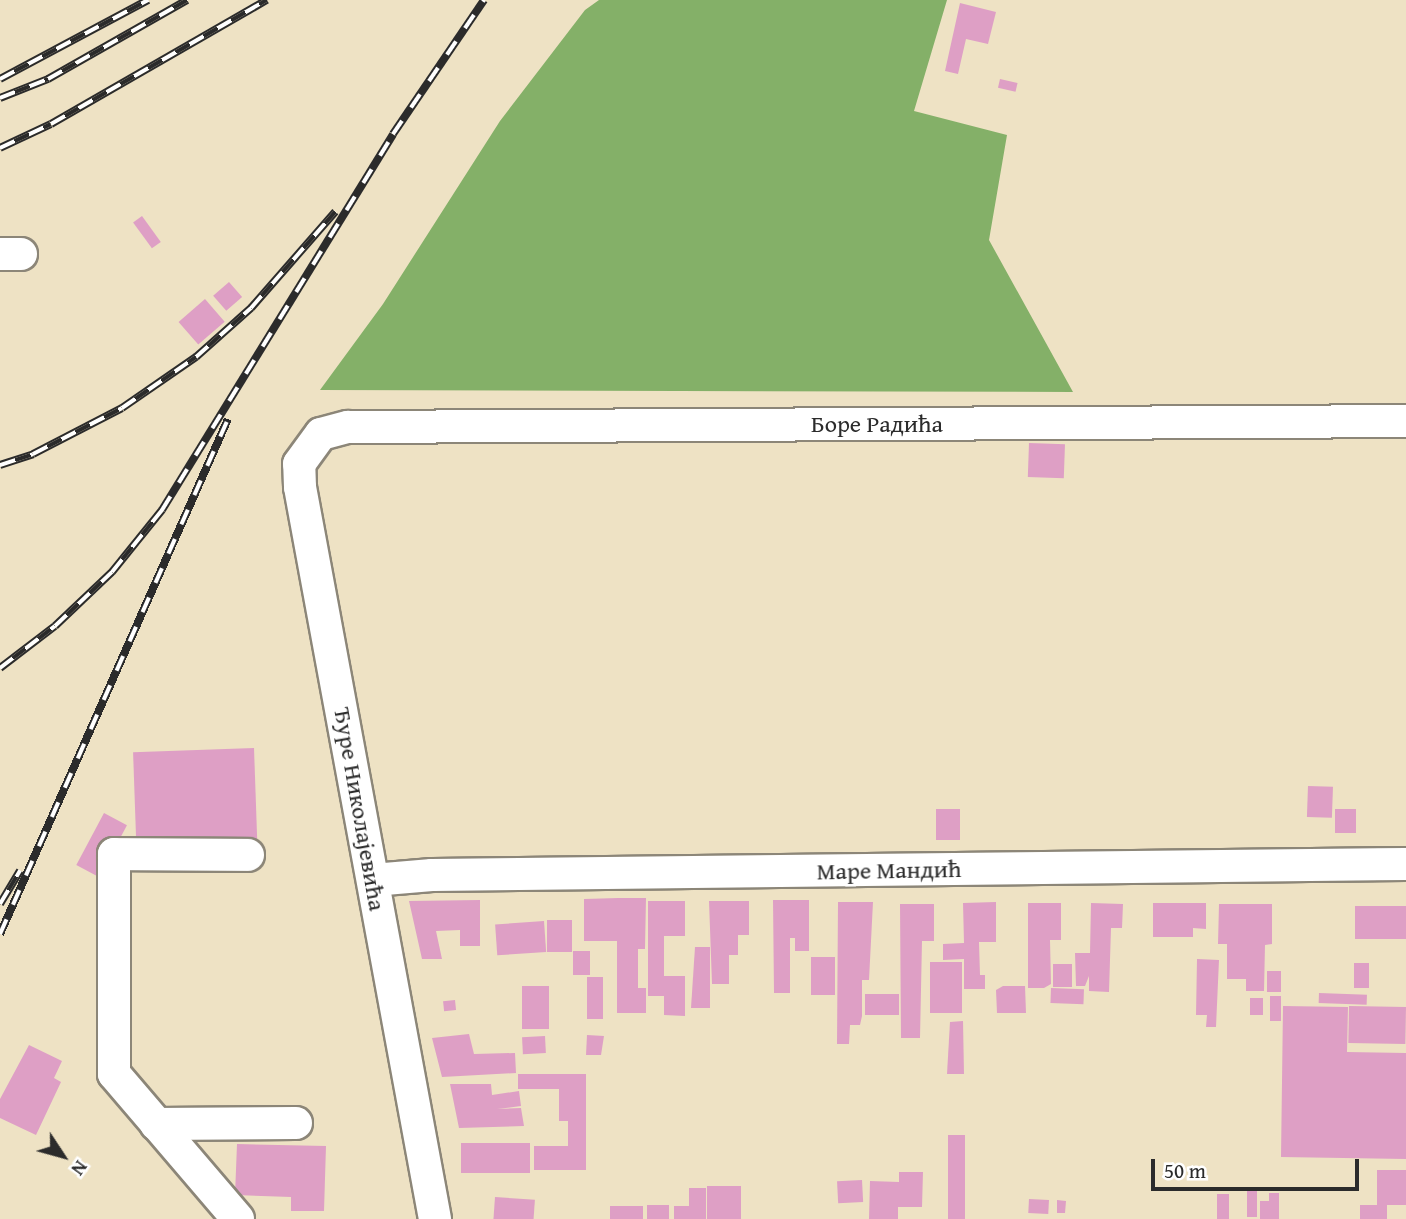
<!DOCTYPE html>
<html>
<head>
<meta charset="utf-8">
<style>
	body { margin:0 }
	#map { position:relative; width:1406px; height:1219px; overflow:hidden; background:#eee2c4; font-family:"Gentium Book Plus",serif }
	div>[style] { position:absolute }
	.forest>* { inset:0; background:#84b068 }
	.building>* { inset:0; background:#de9fc5; transform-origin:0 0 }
	.roads { filter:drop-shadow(2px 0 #8c8678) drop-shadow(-2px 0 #8c8678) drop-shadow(0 2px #8c8678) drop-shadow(0 -2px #8c8678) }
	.minor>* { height:32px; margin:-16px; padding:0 16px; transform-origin:16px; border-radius:16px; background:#fff }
	.rail>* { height:8px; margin-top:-4px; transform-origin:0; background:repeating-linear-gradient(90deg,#fff 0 16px,#2b2b2b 0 32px); box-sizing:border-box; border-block:2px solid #2b2b2b }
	span { translate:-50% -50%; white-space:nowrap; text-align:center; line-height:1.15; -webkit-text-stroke:5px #fff; paint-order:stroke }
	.street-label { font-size:24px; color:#2b2b2b }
	.north { position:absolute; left:28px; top:1121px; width:70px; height:70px; -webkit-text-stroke:5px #fff; paint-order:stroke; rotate:126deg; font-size:19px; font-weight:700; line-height:28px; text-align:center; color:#2b2b2b }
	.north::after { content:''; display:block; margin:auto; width:24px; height:32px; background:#2b2b2b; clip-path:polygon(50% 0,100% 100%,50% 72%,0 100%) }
	.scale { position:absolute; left:1151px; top:1159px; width:208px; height:32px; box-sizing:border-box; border:4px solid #2b2b2b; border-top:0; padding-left:9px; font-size:21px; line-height:24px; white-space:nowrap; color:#2b2b2b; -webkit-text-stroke:5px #fff; paint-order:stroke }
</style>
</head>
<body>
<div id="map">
	<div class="forest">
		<i style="clip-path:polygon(599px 0,947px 0,914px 111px,1007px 135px,989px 240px,1073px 392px,320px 390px,383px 304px,500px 121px,585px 10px)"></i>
	</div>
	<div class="building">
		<i style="clip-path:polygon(960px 3px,996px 12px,988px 44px,966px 39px,958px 74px,945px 71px)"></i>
		<i style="left:1000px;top:79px;width:18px;height:9px;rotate:13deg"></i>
		<i style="left:142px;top:216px;width:32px;height:11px;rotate:54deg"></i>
		<i style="left:229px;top:282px;width:20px;height:21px;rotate:49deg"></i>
		<i style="left:205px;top:299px;width:30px;height:35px;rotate:49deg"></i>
		<i style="left:1029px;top:443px;width:36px;height:34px;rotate:2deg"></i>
		<i style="left:254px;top:748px;width:99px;height:121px;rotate:88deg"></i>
		<i style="left:1308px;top:786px;width:25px;height:31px;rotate:2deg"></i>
		<i style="left:936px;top:809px;width:24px;height:31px"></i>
		<i style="left:1335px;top:809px;width:21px;height:24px"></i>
		<i style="left:104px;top:813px;width:26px;height:59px;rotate:28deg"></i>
		<i style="clip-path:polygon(618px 898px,646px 898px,645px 949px,638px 949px,638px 988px,646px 988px,646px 1013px,617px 1013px,617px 941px,584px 941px,584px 899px)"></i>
		<i style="clip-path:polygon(480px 900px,480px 946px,460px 946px,460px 930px,436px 931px,442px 959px,422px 959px,409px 901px)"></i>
		<i style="clip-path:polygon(773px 900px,809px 900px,809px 951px,795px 951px,795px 938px,790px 938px,790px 993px,774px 993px)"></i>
		<i style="clip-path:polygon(648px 901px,685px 901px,685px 936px,664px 936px,664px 976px,685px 976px,685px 1016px,664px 1015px,664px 996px,648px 996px)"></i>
		<i style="clip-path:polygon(709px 901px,749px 901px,749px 935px,738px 935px,738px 955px,729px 955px,729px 984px,712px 984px)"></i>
		<i style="clip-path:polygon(838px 902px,873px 902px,869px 980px,862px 980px,862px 1016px,860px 1025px,850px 1025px,849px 1044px,837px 1044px)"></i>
		<i style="clip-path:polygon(996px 902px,996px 942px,979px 942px,980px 975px,985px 975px,985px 989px,964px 989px,964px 959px,943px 960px,943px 944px,964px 943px,963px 903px)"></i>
		<i style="clip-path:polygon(1028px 903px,1061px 903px,1061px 940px,1050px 940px,1051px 984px,1044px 988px,1028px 988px)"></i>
		<i style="clip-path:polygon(1091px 903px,1123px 904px,1122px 928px,1111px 928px,1109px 992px,1089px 991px,1089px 976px,1085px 986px,1076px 986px,1075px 953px,1090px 953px)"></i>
		<i style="clip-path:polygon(1153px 903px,1206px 903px,1206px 929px,1193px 928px,1193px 937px,1153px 937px)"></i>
		<i style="clip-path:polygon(900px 904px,934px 904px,934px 941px,922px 941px,920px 1038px,901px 1038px)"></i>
		<i style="clip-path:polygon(1219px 904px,1272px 904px,1272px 944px,1265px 945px,1264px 991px,1246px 991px,1246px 979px,1227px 979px,1227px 944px,1218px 944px)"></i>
		<i style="left:1355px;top:906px;width:51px;height:33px"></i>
		<i style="left:547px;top:920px;width:25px;height:32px"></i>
		<i style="left:544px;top:921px;width:31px;height:49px;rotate:86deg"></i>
		<i style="clip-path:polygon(695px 947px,710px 947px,710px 1008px,691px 1008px)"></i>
		<i style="left:573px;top:951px;width:17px;height:24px"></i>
		<i style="left:811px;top:957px;width:24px;height:38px"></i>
		<i style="clip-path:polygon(1197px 959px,1219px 960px,1216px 1027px,1206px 1027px,1207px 1015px,1196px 1015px)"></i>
		<i style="left:962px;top:962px;width:51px;height:32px;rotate:90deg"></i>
		<i style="left:1354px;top:963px;width:15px;height:25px"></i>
		<i style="left:1053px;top:964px;width:19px;height:23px"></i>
		<i style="left:1267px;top:971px;width:14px;height:21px"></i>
		<i style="left:587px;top:977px;width:16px;height:42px"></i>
		<i style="left:522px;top:986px;width:27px;height:43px"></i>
		<i style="clip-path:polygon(1003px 986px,1025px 986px,1026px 1013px,997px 1013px,996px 990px)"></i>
		<i style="left:1051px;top:988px;width:33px;height:15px;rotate:2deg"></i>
		<i style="left:1319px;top:993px;width:48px;height:10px;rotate:2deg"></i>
		<i style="left:865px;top:994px;width:34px;height:21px"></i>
		<i style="left:1270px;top:996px;width:11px;height:25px"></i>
		<i style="left:1250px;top:998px;width:13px;height:17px"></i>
		<i style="left:455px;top:1000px;width:10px;height:12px;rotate:84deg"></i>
		<i style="clip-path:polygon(1283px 1006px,1348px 1007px,1347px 1052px,1406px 1053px,1406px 1159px,1281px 1157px)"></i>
		<i style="left:1349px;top:1006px;width:57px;height:37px;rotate:1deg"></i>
		<i style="clip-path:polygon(963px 1021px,964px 1074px,947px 1074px,950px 1022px)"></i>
		<i style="clip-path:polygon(469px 1034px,474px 1054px,515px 1053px,516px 1073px,442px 1077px,432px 1038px)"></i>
		<i style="clip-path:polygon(587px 1035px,604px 1036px,601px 1055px,586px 1055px)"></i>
		<i style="left:545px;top:1036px;width:17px;height:23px;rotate:87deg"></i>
		<i style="clip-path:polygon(29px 1045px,62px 1061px,54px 1078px,61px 1082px,36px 1135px,0 1118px,0 1099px)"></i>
		<i style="clip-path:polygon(518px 1074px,586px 1074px,586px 1170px,534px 1170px,534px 1146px,568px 1146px,568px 1121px,559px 1121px,559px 1089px,518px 1089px)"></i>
		<i style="clip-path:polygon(450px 1084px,491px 1084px,492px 1095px,519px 1091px,521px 1106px,497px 1109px,521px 1108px,524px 1126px,459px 1128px)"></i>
		<i style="left:948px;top:1135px;width:17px;height:84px"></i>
		<i style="left:530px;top:1143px;width:30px;height:69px;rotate:90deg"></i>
		<i style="clip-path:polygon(237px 1144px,326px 1146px,324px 1211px,291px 1211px,291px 1197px,235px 1195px)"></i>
		<i style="left:1377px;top:1170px;width:29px;height:35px"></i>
		<i style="clip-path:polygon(899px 1172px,923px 1172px,922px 1207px,898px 1207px,898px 1219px,869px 1219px,870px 1181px,899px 1182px)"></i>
		<i style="left:862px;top:1180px;width:22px;height:25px;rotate:87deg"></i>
		<i style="left:707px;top:1186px;width:34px;height:33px"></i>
		<i style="clip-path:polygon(689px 1188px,706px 1188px,706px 1219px,674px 1219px,674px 1206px,689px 1206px)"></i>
		<i style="left:1247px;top:1191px;width:10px;height:26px"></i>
		<i style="clip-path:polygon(1269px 1193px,1279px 1193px,1279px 1219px,1260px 1219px,1260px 1201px,1269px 1201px)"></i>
		<i style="left:1217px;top:1194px;width:12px;height:25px"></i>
		<i style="left:495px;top:1197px;width:40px;height:22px;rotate:4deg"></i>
		<i style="left:1029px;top:1199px;width:20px;height:14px;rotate:3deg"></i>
		<i style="clip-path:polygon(1057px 1200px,1066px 1201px,1065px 1213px,1057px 1213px)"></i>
		<i style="left:647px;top:1205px;width:22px;height:14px"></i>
		<i style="left:1360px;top:1205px;width:27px;height:14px"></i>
		<i style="left:610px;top:1206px;width:33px;height:13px"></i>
	</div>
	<div class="roads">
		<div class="minor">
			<i style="left:0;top:254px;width:21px"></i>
			<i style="left:373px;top:880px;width:59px;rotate:-4.8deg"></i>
			<i style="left:432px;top:875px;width:974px;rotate:-0.65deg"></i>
			<i style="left:156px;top:1124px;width:140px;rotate:-0.4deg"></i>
			<i style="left:238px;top:1219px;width:191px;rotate:-130.5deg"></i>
			<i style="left:114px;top:1074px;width:220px;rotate:-90deg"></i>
			<i style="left:114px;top:854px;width:134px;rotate:0.4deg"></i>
			<i style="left:435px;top:1219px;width:744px;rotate:-100.45deg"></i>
			<i style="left:300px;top:487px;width:23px;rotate:-92deg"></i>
			<i style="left:299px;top:464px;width:37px;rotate:-54deg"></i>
			<i style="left:321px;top:434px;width:28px;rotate:-15deg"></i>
			<i style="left:348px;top:427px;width:1058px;rotate:-0.32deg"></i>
		</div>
	</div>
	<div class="rail">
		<i style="left:0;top:79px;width:168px;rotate:-28.1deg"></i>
		<i style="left:0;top:98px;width:52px;rotate:-21.6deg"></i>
		<i style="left:48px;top:79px;width:160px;rotate:-29.6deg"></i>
		<i style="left:0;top:148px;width:56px;rotate:-25.2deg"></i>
		<i style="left:51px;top:124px;width:249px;rotate:-29.9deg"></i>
		<i style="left:0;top:465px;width:35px;rotate:-18deg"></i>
		<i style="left:33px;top:454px;width:100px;rotate:-27.3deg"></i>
		<i style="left:122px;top:408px;width:90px;rotate:-34.6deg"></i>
		<i style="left:196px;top:357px;width:74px;rotate:-41.7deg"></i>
		<i style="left:251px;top:308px;width:128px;rotate:-48.8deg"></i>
		<i style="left:0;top:668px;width:69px;rotate:-37.4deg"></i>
		<i style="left:55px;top:626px;width:79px;rotate:-43.5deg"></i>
		<i style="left:112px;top:572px;width:80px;rotate:-51.1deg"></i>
		<i style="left:162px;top:510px;width:441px;rotate:-58.4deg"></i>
		<i style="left:393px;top:134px;width:162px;rotate:-55.8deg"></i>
		<i style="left:0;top:904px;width:39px;rotate:-59deg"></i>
		<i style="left:0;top:934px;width:563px;rotate:-66.12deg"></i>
	</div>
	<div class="street-label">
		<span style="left:877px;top:424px">Боре Радића</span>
		<span style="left:360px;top:809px;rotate:80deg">Ђуре Николајевића</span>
		<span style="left:889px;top:870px;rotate:-1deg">Маре Мандић</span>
	</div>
	<div class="north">N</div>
	<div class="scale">50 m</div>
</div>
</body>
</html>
